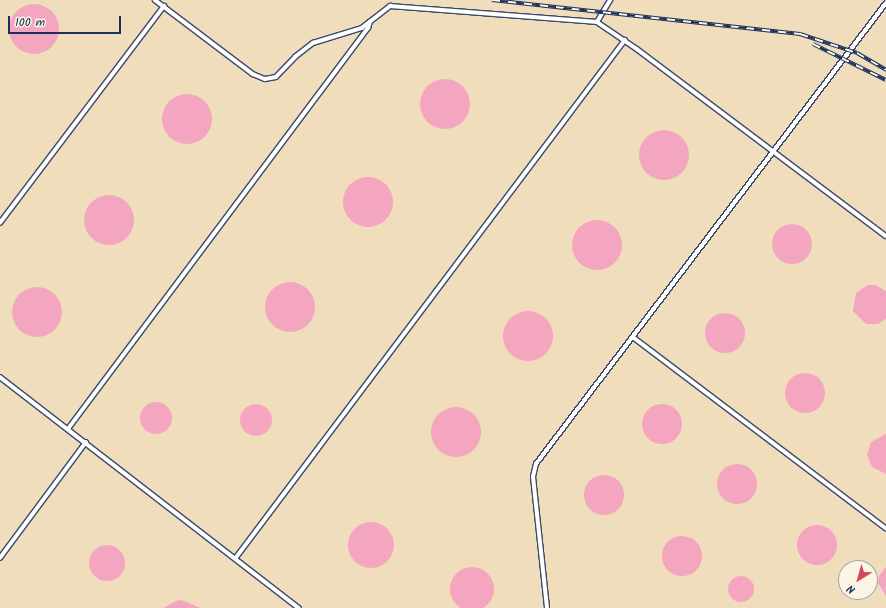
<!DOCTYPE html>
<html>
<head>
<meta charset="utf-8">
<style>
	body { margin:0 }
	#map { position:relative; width:886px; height:608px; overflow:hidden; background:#f0ddbc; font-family:Kalam,sans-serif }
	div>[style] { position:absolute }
	.building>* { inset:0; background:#f4a5bf }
	.round { border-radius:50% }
	.roads { filter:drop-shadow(1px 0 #3b496c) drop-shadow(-1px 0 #3b496c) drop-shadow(0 1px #3b496c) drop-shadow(0 -1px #3b496c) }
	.service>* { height:3.5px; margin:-1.75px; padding:0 1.75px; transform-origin:1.75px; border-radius:1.75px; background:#fff }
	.rail>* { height:4px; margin-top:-2px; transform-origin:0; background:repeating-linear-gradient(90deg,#fcf5e5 0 8px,#1b2f5e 0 16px); box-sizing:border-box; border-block:1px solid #1b2f5e }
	span { translate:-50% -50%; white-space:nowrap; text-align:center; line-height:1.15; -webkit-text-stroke:3px #fcf5e5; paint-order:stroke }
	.north { position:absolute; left:838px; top:560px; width:40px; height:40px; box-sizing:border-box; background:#fcf5e5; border:1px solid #a2a6af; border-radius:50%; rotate:217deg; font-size:11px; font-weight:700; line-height:16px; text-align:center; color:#1b2f5e }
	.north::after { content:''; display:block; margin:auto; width:14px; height:18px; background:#d1495b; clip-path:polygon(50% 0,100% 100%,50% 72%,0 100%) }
	.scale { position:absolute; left:8px; top:16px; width:113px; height:18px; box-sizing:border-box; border:2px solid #1b2f5e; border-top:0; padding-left:5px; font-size:12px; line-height:14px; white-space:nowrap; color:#1b2f5e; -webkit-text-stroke:3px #fcf5e5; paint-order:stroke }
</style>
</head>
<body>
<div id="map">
	<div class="building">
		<i class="round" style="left:9px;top:4px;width:50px;height:50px"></i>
		<i class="round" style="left:420px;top:79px;width:50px;height:50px"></i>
		<i class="round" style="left:162px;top:94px;width:50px;height:50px"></i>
		<i class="round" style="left:639px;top:130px;width:50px;height:50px"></i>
		<i class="round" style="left:343px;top:177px;width:50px;height:50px"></i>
		<i class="round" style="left:84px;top:195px;width:50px;height:50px"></i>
		<i class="round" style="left:572px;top:220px;width:50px;height:50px"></i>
		<i class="round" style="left:772px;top:224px;width:40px;height:40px"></i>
		<i class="round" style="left:265px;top:282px;width:50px;height:50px"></i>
		<i style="clip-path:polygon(868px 285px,875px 285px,886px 291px,886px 319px,878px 324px,866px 324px,853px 311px,856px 293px)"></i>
		<i class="round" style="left:12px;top:287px;width:50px;height:50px"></i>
		<i class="round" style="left:503px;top:311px;width:50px;height:50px"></i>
		<i class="round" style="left:705px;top:313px;width:40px;height:40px"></i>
		<i class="round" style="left:785px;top:373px;width:40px;height:40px"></i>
		<i class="round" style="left:140px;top:402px;width:32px;height:32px"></i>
		<i class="round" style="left:240px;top:404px;width:32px;height:32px"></i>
		<i class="round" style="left:642px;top:404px;width:40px;height:40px"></i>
		<i class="round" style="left:431px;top:407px;width:50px;height:50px"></i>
		<i style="clip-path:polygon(886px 434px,886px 474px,872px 467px,867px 455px,871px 442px)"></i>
		<i class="round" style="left:717px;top:464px;width:40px;height:40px"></i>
		<i class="round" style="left:584px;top:475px;width:40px;height:40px"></i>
		<i class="round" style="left:348px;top:522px;width:46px;height:46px"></i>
		<i class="round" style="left:797px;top:525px;width:40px;height:40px"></i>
		<i class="round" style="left:662px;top:536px;width:40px;height:40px"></i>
		<i class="round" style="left:89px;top:545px;width:36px;height:36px"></i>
		<i class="round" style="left:450px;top:567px;width:44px;height:44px"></i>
		<i style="clip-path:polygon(886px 567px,886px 596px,878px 583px,879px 576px)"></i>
		<i class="round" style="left:728px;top:576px;width:26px;height:26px"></i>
		<i style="clip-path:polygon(178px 600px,184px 601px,200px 608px,163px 608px)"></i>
	</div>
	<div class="roads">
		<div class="service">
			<i style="left:155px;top:0;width:123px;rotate:37.1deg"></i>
			<i style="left:253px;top:74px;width:13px;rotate:23deg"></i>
			<i style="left:265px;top:79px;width:11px;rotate:-10deg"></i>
			<i style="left:276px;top:77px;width:28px;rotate:-46deg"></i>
			<i style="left:295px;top:57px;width:23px;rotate:-38deg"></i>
			<i style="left:313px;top:43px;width:51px;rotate:-17deg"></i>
			<i style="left:362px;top:28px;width:36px;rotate:-38deg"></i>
			<i style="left:390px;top:6px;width:208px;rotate:4.4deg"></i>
			<i style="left:597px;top:22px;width:48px;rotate:34deg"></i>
			<i style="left:637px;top:49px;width:311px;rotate:36.9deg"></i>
			<i style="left:597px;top:22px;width:26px;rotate:-59deg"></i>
			<i style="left:0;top:223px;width:272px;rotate:-52.9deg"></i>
			<i style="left:633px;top:337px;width:317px;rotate:37.1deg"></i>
			<i style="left:0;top:377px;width:378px;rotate:37.7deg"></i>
			<i style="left:68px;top:429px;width:501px;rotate:-53.2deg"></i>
			<i style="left:368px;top:28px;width:6px;rotate:-72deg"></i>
			<i style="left:0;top:558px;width:144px;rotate:-53.4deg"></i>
			<i style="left:235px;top:559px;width:649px;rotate:-53.08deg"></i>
			<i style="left:547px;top:608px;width:132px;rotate:-96.1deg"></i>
			<i style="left:533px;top:477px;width:13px;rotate:-77deg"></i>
			<i style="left:536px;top:464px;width:579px;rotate:-52.79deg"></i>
		</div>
	</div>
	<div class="rail">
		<i style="left:492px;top:0;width:310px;rotate:6.3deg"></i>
		<i style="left:800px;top:34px;width:60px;rotate:18.4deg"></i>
		<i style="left:857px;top:53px;width:34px;rotate:30deg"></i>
		<i style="left:813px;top:44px;width:81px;rotate:26.3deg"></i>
	</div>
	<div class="north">N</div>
	<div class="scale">100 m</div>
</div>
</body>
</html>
